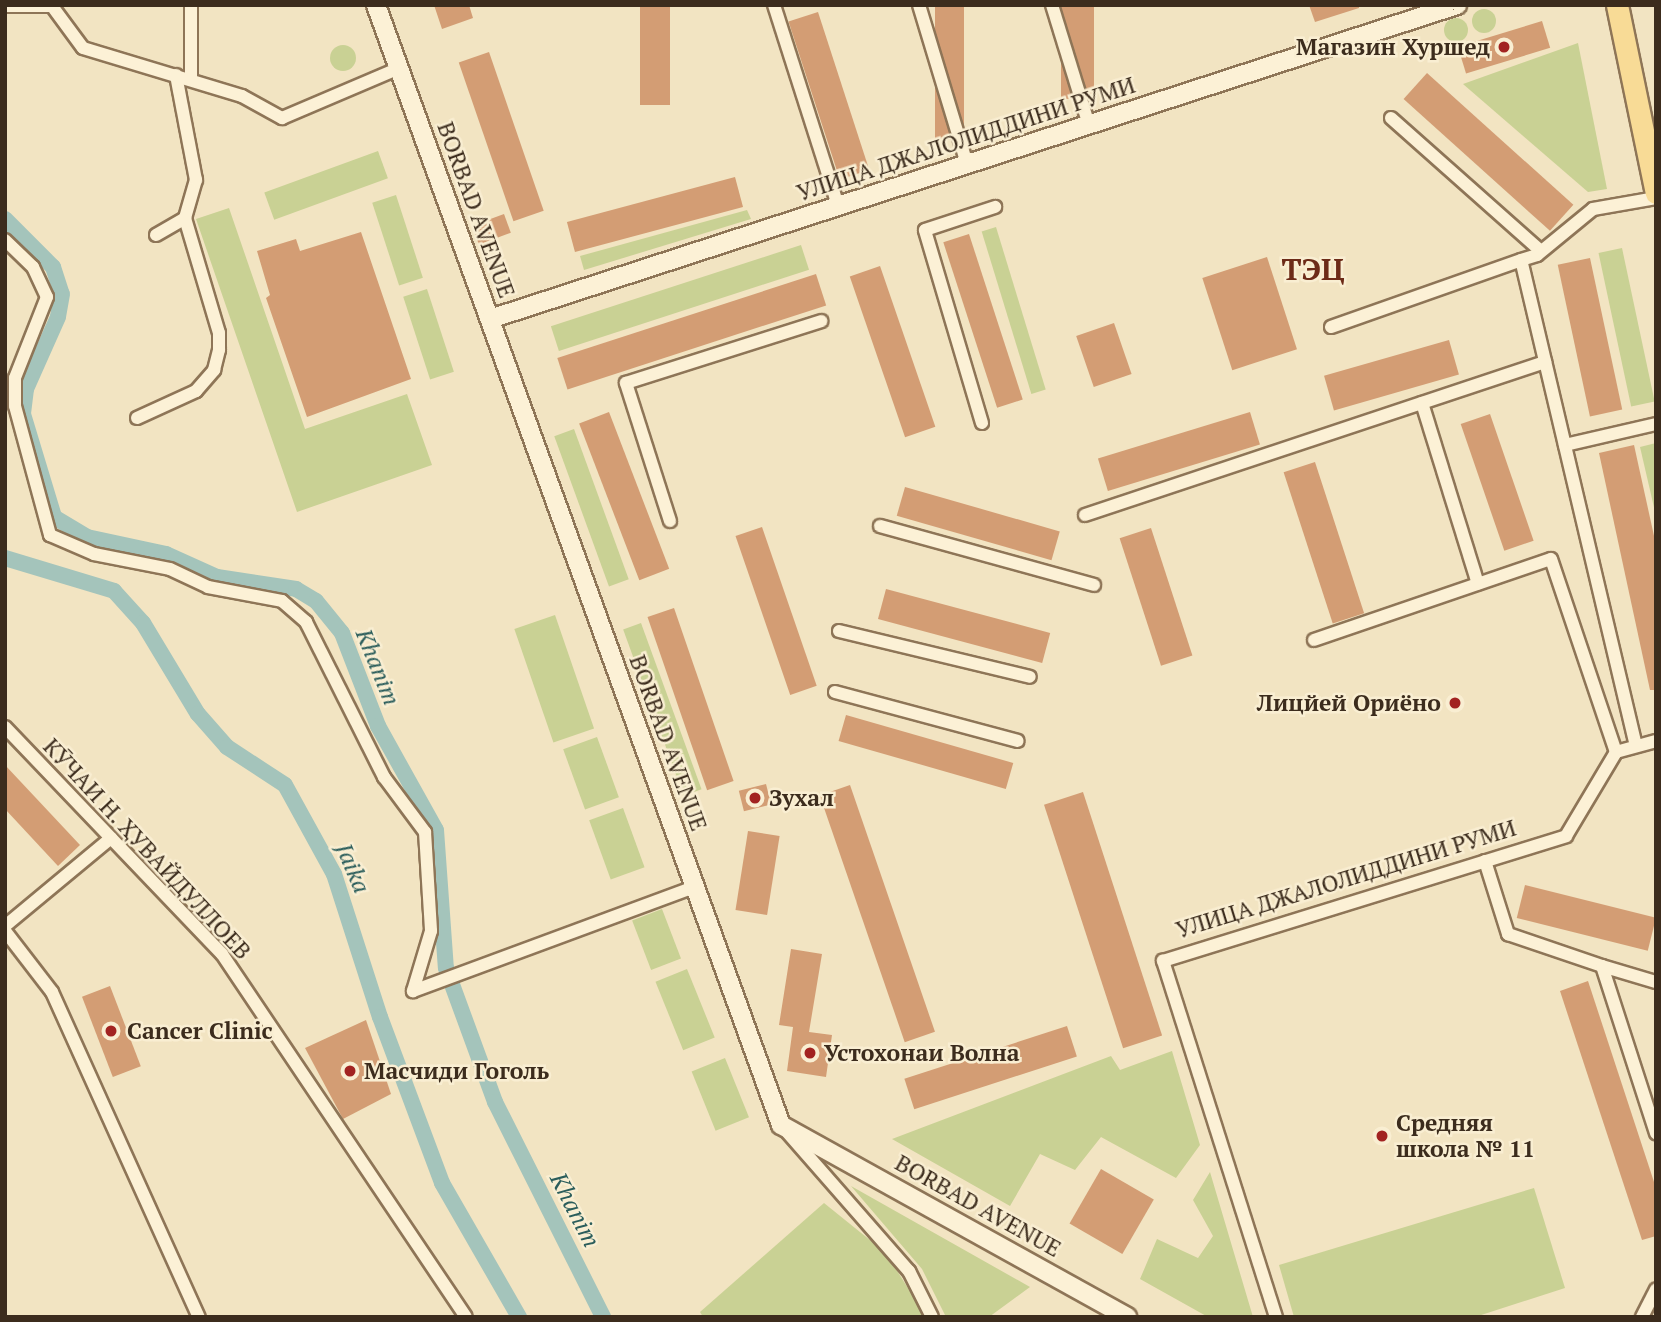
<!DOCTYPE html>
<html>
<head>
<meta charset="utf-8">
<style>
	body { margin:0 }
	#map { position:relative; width:1661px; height:1322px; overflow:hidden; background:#f2e4c2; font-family:"PT Serif",serif }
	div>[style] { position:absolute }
	.green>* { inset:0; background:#c9d194; transform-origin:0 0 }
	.round { border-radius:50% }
	.canal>* { height:16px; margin:-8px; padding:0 8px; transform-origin:8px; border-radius:8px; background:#a4c4bb }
	.building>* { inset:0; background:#d39d74; transform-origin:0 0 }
	.roads { filter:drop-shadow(2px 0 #8e7557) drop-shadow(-2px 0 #8e7557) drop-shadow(0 2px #8e7557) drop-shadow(0 -2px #8e7557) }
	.street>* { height:12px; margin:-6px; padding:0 6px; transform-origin:6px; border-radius:6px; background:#fcf1d6 }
	.secondary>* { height:18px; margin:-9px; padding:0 9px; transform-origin:9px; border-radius:9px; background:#fcf1d6 }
	.primary>* { height:21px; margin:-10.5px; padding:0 10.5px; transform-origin:10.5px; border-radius:10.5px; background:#f8db96 }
	.dots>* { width:19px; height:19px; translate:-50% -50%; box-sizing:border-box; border:4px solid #f9eed2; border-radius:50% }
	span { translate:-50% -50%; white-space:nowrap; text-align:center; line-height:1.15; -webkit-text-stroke:5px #f9eed2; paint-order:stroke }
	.poi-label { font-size:23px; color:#3c2c1d; font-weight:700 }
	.right { translate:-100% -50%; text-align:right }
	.left { translate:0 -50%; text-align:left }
	.street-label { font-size:23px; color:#3c2c1d }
	.water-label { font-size:24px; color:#2b5d5b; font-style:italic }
	.district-label { font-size:30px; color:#6d2b18; font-weight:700 }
	.frame { position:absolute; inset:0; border:7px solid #3c2c1d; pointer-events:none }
</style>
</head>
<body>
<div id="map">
	<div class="green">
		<i class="round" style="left:1472px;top:9px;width:24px;height:24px"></i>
		<i class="round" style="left:1444px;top:18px;width:24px;height:24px"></i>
		<i style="clip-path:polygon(1578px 43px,1607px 189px,1588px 192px,1463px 84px)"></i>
		<i class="round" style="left:330px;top:45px;width:26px;height:26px"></i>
		<i style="left:378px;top:151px;width:29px;height:121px;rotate:70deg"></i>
		<i style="left:396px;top:195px;width:87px;height:25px;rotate:72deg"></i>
		<i style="clip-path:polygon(229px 208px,305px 429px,407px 394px,432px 465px,297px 512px,196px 219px)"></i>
		<i style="clip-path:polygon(747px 210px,751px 219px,584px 270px,580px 256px)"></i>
		<i style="left:996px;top:227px;width:170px;height:15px;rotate:73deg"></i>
		<i style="left:801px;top:245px;width:26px;height:263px;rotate:72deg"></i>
		<i style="left:1622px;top:248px;width:157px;height:24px;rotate:78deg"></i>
		<i style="left:427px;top:289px;width:87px;height:25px;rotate:72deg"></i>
		<i style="left:574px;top:429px;width:160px;height:21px;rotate:70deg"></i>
		<i style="clip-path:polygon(1656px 443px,1656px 516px,1640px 447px)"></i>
		<i style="left:555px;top:615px;width:120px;height:43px;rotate:71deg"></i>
		<i style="left:641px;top:623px;width:177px;height:19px;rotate:70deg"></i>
		<i style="left:597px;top:737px;width:64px;height:36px;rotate:70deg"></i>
		<i style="left:623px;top:808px;width:63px;height:36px;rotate:70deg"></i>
		<i style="left:662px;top:909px;width:53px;height:32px;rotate:69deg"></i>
		<i style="left:687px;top:969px;width:74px;height:34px;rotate:68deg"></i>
		<i style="clip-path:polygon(1172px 1051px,1200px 1145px,1176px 1178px,1101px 1137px,1075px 1170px,1040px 1154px,1010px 1206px,892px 1139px,1111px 1056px,1120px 1070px)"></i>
		<i style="left:725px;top:1058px;width:64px;height:36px;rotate:68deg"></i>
		<i style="clip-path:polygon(1210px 1172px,1253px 1317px,1208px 1317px,1140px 1279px,1157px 1239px,1198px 1258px,1213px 1236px,1193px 1200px)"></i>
		<i style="clip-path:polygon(851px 1186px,1030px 1287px,989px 1317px,946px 1317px,922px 1269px)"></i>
		<i style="clip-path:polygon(1534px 1188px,1565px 1288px,1475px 1317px,1294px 1317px,1279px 1265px)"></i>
		<i style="clip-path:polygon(824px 1203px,886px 1253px,926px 1317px,703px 1317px,700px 1312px)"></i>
	</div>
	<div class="canal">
		<i style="left:5px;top:219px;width:68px;rotate:45deg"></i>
		<i style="left:53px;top:267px;width:28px;rotate:72deg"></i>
		<i style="left:62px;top:294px;width:23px;rotate:100deg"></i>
		<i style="left:58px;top:317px;width:79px;rotate:114deg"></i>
		<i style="left:26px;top:389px;width:25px;rotate:97deg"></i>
		<i style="left:23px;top:414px;width:108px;rotate:73.2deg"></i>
		<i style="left:54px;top:517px;width:39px;rotate:31deg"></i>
		<i style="left:87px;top:537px;width:81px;rotate:12.1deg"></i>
		<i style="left:166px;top:554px;width:56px;rotate:24.3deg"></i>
		<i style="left:217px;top:577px;width:80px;rotate:8.6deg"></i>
		<i style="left:296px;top:589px;width:23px;rotate:31deg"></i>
		<i style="left:316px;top:601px;width:41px;rotate:50.9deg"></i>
		<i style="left:342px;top:633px;width:100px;rotate:68.8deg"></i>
		<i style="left:378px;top:726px;width:119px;rotate:60.9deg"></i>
		<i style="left:436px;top:830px;width:138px;rotate:85.9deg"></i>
		<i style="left:446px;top:968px;width:143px;rotate:69.9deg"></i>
		<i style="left:495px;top:1102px;width:241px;rotate:63.3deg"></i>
		<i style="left:5px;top:558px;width:114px;rotate:16.8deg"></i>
		<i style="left:114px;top:591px;width:43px;rotate:47.8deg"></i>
		<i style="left:143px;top:623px;width:106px;rotate:58.9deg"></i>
		<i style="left:198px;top:714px;width:44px;rotate:48.7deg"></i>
		<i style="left:227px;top:747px;width:69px;rotate:33.2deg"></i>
		<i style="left:285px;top:785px;width:102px;rotate:61.2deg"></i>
		<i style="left:334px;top:874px;width:150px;rotate:72.2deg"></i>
		<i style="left:380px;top:1017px;width:177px;rotate:69.5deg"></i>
		<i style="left:442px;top:1183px;width:155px;rotate:60.1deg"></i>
	</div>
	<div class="building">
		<i style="clip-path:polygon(434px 5px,469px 5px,473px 18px,442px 29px)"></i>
		<i style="left:640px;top:5px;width:30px;height:100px"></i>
		<i style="left:935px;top:5px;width:29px;height:135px"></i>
		<i style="left:1061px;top:5px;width:33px;height:94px"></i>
		<i style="clip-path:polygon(1309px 5px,1359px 5px,1359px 8px,1315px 22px)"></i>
		<i style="left:818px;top:12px;width:166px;height:31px;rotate:72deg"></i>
		<i style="left:1542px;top:21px;width:28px;height:88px;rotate:73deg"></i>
		<i style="left:489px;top:52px;width:168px;height:32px;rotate:71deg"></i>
		<i style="left:1427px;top:73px;width:197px;height:35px;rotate:42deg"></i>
		<i style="left:735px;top:177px;width:31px;height:174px;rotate:75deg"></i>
		<i style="left:504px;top:214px;width:20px;height:34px;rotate:70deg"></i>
		<i style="clip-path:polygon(361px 232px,411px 379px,307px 417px,266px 298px,270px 295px,257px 251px,296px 239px,300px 251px)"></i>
		<i style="left:969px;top:234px;width:174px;height:27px;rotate:72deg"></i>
		<i style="left:1267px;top:257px;width:97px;height:68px;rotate:72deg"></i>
		<i style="left:1590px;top:258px;width:155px;height:33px;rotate:78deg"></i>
		<i style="left:880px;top:266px;width:170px;height:32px;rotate:71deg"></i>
		<i style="left:816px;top:274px;width:33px;height:272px;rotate:72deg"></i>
		<i style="left:1114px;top:323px;width:54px;height:40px;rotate:71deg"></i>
		<i style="left:1449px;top:340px;width:36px;height:130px;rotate:74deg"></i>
		<i style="left:609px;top:412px;width:168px;height:32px;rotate:69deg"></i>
		<i style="left:1250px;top:412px;width:34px;height:159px;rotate:73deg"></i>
		<i style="left:1490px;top:414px;width:134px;height:31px;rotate:71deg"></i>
		<i style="clip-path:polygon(1634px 445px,1656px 545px,1656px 690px,1650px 690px,1599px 453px)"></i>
		<i style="left:1315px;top:462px;width:159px;height:33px;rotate:72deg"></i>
		<i style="left:905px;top:487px;width:161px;height:30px;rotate:16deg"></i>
		<i style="left:762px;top:527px;width:168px;height:28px;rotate:71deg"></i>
		<i style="left:1151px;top:528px;width:134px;height:33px;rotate:72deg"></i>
		<i style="left:886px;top:589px;width:170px;height:31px;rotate:15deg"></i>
		<i style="left:674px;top:608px;width:183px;height:28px;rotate:71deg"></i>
		<i style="left:846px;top:715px;width:174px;height:27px;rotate:16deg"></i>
		<i style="clip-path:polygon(5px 765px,80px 845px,58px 866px,5px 809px)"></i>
		<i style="left:766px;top:784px;width:21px;height:28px;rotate:76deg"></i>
		<i style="left:850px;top:785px;width:261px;height:32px;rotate:71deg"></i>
		<i style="left:1083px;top:792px;width:256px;height:41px;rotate:72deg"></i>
		<i style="left:748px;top:831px;width:32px;height:80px;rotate:9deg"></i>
		<i style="left:1525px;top:885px;width:135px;height:34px;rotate:14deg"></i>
		<i style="clip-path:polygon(791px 949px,822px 954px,809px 1032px,832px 1035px,826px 1077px,787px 1071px,793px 1027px,779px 1025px)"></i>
		<i style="clip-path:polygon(1588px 981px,1656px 1188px,1656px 1236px,1642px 1240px,1560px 991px)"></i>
		<i style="left:110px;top:986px;width:86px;height:30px;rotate:69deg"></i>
		<i style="clip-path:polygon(366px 1020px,391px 1094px,343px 1119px,305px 1048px)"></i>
		<i style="left:1067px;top:1026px;width:32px;height:171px;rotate:72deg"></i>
		<i style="left:1101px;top:1169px;width:61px;height:63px;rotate:30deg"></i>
	</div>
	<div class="roads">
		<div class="street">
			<i style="left:191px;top:5px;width:75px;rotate:90deg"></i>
			<i style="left:774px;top:5px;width:211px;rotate:72.3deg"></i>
			<i style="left:919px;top:5px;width:166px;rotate:73.2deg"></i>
			<i style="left:1052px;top:5px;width:126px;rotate:72.9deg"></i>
			<i style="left:5px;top:6px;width:47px"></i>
			<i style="left:52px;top:6px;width:52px;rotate:53.6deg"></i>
			<i style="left:83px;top:48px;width:166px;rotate:16.8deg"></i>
			<i style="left:242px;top:96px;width:46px;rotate:28.8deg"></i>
			<i style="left:282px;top:118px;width:127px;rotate:-23.1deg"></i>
			<i style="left:1391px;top:118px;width:200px;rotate:41.6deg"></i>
			<i style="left:156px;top:235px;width:34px;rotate:-30deg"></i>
			<i style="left:185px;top:218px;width:40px;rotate:-74deg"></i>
			<i style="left:196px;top:180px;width:107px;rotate:-100.8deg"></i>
			<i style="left:5px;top:240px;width:39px;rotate:44deg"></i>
			<i style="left:33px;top:267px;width:33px;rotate:65deg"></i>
			<i style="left:47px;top:297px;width:87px;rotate:111.6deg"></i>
			<i style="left:15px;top:378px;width:28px;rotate:90deg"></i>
			<i style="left:15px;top:406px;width:134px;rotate:74.8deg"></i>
			<i style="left:50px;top:535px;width:48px;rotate:23.4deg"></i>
			<i style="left:94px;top:554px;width:77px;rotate:11.2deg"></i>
			<i style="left:170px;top:569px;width:42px;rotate:25.3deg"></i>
			<i style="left:208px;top:587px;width:75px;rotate:10.7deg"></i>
			<i style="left:282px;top:601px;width:32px;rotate:41deg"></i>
			<i style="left:306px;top:622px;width:174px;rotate:63.3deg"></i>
			<i style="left:384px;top:777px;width:69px;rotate:53.3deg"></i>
			<i style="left:425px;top:832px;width:99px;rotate:86.5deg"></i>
			<i style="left:431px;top:931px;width:63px;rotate:106.7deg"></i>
			<i style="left:413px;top:991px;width:300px;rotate:-20.3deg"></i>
			<i style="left:1331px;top:327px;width:201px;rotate:-19.4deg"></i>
			<i style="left:1422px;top:403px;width:189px;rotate:72.8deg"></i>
			<i style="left:137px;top:418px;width:65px;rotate:-24.6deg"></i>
			<i style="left:196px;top:391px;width:28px;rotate:-49deg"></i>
			<i style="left:214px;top:370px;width:21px;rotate:-76deg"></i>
			<i style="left:219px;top:350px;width:17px;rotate:-90deg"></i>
			<i style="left:219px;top:333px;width:120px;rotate:-106.5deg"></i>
			<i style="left:982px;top:423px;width:201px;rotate:-106.5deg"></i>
			<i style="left:925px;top:230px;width:74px;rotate:-18.2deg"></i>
			<i style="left:1565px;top:445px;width:93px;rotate:-13deg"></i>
			<i style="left:1085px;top:515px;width:485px;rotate:-18.4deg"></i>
			<i style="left:670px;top:521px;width:145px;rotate:-107.7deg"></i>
			<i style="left:626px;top:383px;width:205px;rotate:-17.6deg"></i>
			<i style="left:880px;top:526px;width:222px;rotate:15.4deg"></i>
			<i style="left:839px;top:631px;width:196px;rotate:13.5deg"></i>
			<i style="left:1314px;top:640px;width:250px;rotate:-18.9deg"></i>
			<i style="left:1551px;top:559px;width:204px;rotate:71.4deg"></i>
			<i style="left:835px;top:692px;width:189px;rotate:15deg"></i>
			<i style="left:5px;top:727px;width:314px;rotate:46.3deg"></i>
			<i style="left:222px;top:954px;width:437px;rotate:56.1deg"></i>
			<i style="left:1636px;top:746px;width:499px;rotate:-103.3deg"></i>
			<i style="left:1521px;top:260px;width:17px;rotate:-17deg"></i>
			<i style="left:1537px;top:255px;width:72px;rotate:-39.4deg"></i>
			<i style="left:1593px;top:209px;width:64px;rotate:-9.9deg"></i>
			<i style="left:1485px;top:861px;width:77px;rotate:72.5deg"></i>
			<i style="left:1508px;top:934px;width:99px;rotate:18.8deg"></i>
			<i style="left:1602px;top:966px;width:176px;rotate:72.1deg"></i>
			<i style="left:5px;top:926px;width:138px;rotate:-39.7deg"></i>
			<i style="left:5px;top:931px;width:77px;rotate:52.4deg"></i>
			<i style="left:52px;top:992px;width:357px;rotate:65.7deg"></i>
			<i style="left:1602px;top:966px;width:56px;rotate:16.5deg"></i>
			<i style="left:788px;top:1133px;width:184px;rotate:48.8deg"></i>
			<i style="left:909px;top:1271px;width:51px;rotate:63.4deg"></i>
			<i style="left:1276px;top:1317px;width:374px;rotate:-107.6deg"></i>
			<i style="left:1163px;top:961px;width:422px;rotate:-17.2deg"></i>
			<i style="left:1566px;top:836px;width:98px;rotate:-59.2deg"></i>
			<i style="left:1616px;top:752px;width:41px;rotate:-15.4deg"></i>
			<i style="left:1642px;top:1317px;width:31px;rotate:-63deg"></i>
		</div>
		<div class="secondary">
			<i style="left:376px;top:5px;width:1191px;rotate:70.12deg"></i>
			<i style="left:781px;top:1125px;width:396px;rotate:29deg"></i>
			<i style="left:490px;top:319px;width:1017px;rotate:-17.99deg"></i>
		</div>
		<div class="primary">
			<i style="left:1617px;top:5px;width:192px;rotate:78.3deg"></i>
		</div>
	</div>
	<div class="dots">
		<i style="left:1504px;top:47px;background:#a22321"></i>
		<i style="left:1455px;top:703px;background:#a22321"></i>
		<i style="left:755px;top:798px;background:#a22321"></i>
		<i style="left:111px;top:1031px;background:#a22321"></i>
		<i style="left:810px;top:1053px;background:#a22321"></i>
		<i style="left:350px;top:1071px;background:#a22321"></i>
		<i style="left:1382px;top:1136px;background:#a22321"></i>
	</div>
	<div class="poi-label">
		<span class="right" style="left:1490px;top:47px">Магазин Хуршед</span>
		<span class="right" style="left:1441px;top:703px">Лицйей Ориёно</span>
		<span class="left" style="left:769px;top:798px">Зухал</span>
		<span class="left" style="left:127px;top:1031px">Cancer Clinic</span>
		<span class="left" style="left:824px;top:1053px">Устохонаи Волна</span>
		<span class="left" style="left:364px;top:1071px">Масчиди Гоголь</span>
		<span class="left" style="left:1396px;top:1136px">Средняя<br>школа № 11</span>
	</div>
	<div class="street-label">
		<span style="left:966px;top:139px;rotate:-18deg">УЛИЦА ДЖАЛОЛИДДИНИ РУМИ</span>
		<span style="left:476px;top:210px;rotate:70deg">BORBAD AVENUE</span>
		<span style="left:668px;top:743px;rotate:70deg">BORBAD AVENUE</span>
		<span style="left:147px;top:849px;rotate:47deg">КӮЧАИ Н. ҲУВАЙДУЛЛОЕВ</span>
		<span style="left:1346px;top:879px;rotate:-17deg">УЛИЦА ДЖАЛОЛИДДИНИ РУМИ</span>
		<span style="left:978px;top:1206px;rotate:29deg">BORBAD AVENUE</span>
	</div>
	<div class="water-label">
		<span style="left:378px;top:667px;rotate:68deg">Khanim</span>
		<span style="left:353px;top:868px;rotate:67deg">Jaika</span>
		<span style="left:575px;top:1210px;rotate:63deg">Khanim</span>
	</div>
	<div class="district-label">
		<span style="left:1313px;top:269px">ТЭЦ</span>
	</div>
	<div class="frame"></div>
</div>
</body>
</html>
